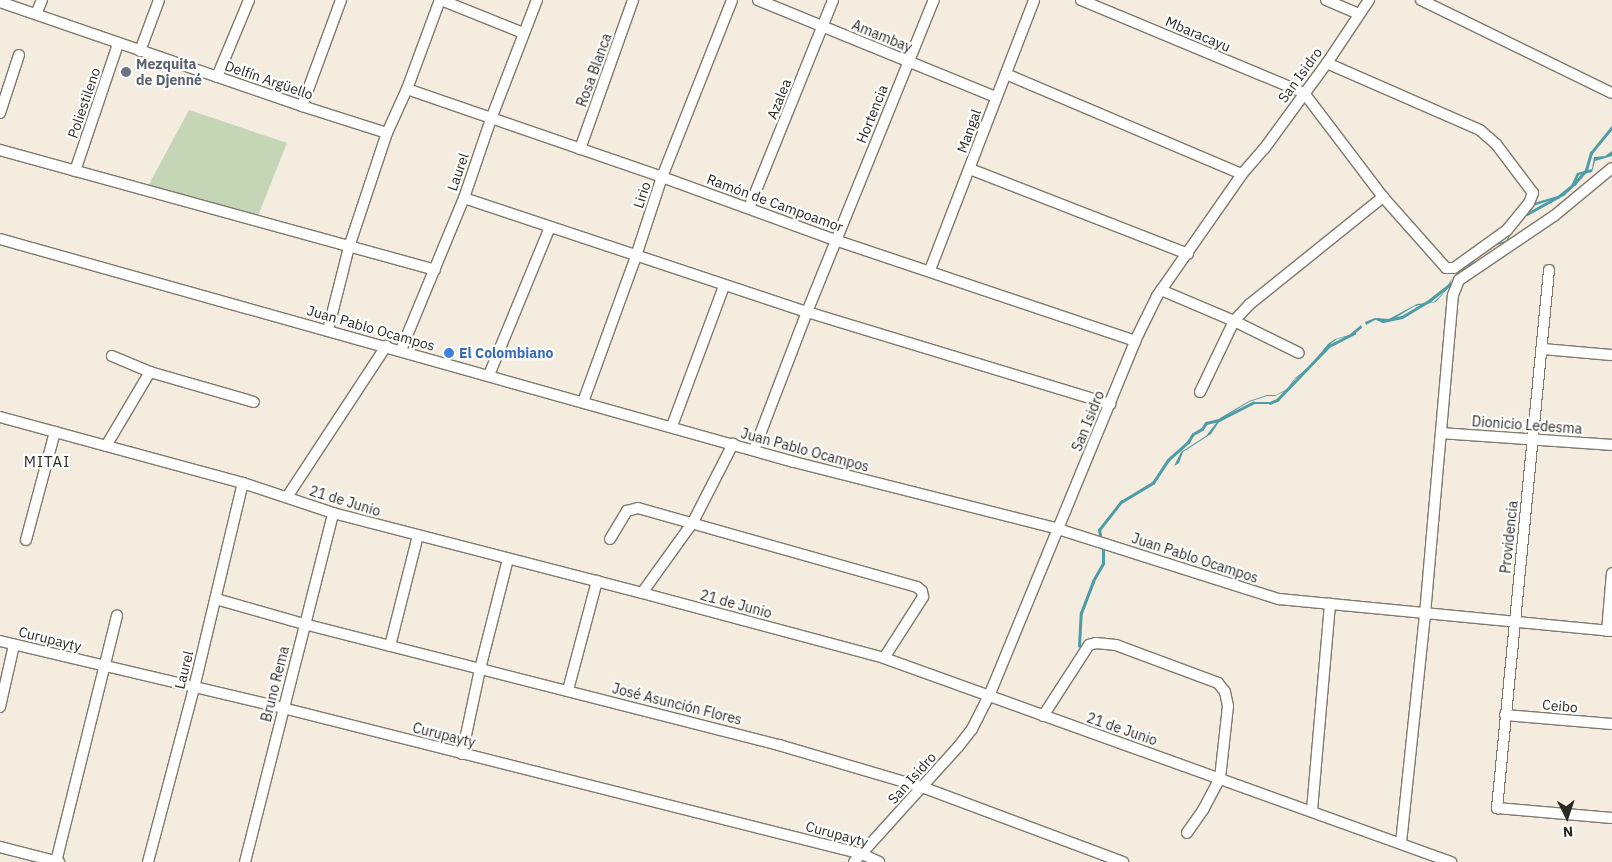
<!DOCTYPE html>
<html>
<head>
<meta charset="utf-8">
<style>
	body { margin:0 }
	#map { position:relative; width:1612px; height:862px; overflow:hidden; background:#f3ecdf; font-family:"IBM Plex Sans",sans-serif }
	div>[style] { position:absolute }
	.green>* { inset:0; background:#c4d6b6 }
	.water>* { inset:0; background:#4e9ca6 }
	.stream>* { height:2.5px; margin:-1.25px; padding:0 1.25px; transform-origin:1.25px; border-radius:1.25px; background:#4e9ca6 }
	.roads { filter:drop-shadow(1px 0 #7f796d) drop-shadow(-1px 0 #7f796d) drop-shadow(0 1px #7f796d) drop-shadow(0 -1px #7f796d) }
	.minor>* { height:10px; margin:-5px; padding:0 5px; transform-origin:5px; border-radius:5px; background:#fff }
	.dots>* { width:14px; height:14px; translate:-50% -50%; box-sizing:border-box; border:2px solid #fff; border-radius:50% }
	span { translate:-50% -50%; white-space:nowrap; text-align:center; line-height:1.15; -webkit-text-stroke:4.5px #fff; paint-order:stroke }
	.street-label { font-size:14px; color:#2a2823 }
	.worship-label { font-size:14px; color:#5b616d; font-weight:700 }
	.left { translate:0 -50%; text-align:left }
	.shop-label { font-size:14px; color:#366cbe; font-weight:700 }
	.neighbourhood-label { font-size:15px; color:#2a2823; letter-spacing:1px }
	.north { position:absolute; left:1542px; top:792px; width:50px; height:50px; -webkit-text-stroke:4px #fff; paint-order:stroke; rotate:176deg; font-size:14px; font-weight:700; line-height:20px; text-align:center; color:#2a2823 }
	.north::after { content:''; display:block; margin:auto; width:18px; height:22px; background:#2a2823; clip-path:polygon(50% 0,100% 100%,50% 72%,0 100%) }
</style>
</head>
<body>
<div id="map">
	<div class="green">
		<i style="clip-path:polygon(189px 110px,287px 143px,258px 216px,148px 186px)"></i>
	</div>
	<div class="water">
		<i style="clip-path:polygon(1612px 151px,1612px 156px,1595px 161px,1592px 172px,1579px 175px,1574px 186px,1564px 196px,1533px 206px,1514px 227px,1507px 242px,1490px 247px,1473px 257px,1462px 273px,1459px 274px,1476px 253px,1486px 246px,1506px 241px,1516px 222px,1534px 203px,1561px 195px,1570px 188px,1577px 173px,1592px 169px,1594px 157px,1605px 156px)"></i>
		<i style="clip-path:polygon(1453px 277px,1448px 288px,1436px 302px,1415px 306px,1390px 321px,1375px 320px,1366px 325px,1365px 322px,1375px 318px,1389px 319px,1417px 304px,1434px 302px,1443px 293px)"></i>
		<i style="clip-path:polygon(1361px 325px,1362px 328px,1353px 335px,1337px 339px,1328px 346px,1309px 368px,1295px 379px,1287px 390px,1275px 396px,1267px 396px,1249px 402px,1221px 419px,1211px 434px,1183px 452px,1179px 463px,1174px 466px,1181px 452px,1206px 436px,1220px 418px,1249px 401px,1267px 395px,1276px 395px,1287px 389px,1295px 378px,1309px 367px,1328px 344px,1335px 339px,1349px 335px)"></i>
	</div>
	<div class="stream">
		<i style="left:1527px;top:214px;width:35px;rotate:-29deg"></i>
		<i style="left:1558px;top:197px;width:21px;rotate:-39deg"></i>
		<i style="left:1574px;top:184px;width:18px;rotate:-49deg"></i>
		<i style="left:1586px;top:170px;width:18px;rotate:-74deg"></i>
		<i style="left:1591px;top:153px;width:33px;rotate:-51deg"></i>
		<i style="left:1467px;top:269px;width:12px;rotate:-59deg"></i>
		<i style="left:1378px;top:319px;width:5px;rotate:22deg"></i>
		<i style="left:1383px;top:321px;width:19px;rotate:-12deg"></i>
		<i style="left:1402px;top:317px;width:33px;rotate:-31deg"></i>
		<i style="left:1430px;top:300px;width:31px;rotate:-38deg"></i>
		<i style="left:1100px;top:535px;width:5px;rotate:-101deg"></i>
		<i style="left:1099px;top:530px;width:36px;rotate:-52deg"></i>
		<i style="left:1121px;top:502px;width:37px;rotate:-31deg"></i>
		<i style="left:1153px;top:483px;width:27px;rotate:-57deg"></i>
		<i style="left:1168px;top:460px;width:27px;rotate:-42deg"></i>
		<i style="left:1188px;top:442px;width:9px;rotate:-58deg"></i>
		<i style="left:1193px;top:434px;width:10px;rotate:-29deg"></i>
		<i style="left:1202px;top:429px;width:7px;rotate:-56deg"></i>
		<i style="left:1206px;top:423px;width:13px;rotate:-13deg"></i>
		<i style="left:1219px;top:420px;width:38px;rotate:-27deg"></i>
		<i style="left:1253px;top:403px;width:17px"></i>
		<i style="left:1270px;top:403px;width:8px;rotate:-23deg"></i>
		<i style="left:1277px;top:400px;width:75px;rotate:-46.1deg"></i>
		<i style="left:1329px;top:346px;width:28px;rotate:-27deg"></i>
		<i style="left:1079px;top:646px;width:33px;rotate:-87deg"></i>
		<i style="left:1081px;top:613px;width:34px;rotate:-69deg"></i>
		<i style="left:1093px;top:581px;width:20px;rotate:-60deg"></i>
		<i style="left:1103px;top:564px;width:13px;rotate:-90deg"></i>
	</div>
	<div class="roads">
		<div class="minor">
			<i style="left:441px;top:0;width:88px;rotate:21.9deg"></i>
			<i style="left:758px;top:0;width:257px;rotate:22.2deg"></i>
			<i style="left:1081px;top:0;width:242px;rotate:22.6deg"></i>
			<i style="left:1304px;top:93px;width:131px;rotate:52.8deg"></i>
			<i style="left:1383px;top:197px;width:95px;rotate:48.4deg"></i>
			<i style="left:1446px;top:268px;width:8px"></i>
			<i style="left:1454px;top:268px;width:65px;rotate:-35.6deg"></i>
			<i style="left:1507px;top:230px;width:35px;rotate:-51deg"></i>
			<i style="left:1529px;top:203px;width:11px;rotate:-68deg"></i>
			<i style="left:1533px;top:193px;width:61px;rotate:-127.1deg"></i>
			<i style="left:1496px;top:144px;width:21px;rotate:-139deg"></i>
			<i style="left:1480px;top:130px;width:167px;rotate:-156.4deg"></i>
			<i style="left:1326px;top:0;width:36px;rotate:23deg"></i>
			<i style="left:1421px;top:0;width:212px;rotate:26deg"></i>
			<i style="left:0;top:2px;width:319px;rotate:19deg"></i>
			<i style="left:302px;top:106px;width:89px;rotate:17.6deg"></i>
			<i style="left:36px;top:14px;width:15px;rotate:-67deg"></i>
			<i style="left:140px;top:51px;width:54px;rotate:-69.6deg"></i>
			<i style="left:1006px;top:74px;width:256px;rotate:23deg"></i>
			<i style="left:217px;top:77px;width:83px;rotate:-67.4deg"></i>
			<i style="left:407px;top:89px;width:270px;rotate:19deg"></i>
			<i style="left:662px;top:177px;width:184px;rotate:20deg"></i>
			<i style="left:835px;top:240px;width:317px;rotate:18.6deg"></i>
			<i style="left:302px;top:106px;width:113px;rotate:-69.8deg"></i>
			<i style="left:0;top:113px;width:61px;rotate:-71.9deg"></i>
			<i style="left:580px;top:149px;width:158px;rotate:-70.4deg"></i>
			<i style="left:0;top:150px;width:451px;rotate:15.4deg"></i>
			<i style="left:970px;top:169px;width:234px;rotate:21.3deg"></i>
			<i style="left:75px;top:171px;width:134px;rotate:-71.3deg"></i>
			<i style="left:464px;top:198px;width:361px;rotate:18.4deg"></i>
			<i style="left:807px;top:312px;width:337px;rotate:-67.9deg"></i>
			<i style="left:749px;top:208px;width:224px;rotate:-68deg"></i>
			<i style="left:0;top:239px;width:825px;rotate:15.69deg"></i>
			<i style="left:794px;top:462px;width:272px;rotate:14.2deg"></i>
			<i style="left:1058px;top:529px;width:232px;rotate:17.6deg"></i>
			<i style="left:1279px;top:599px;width:335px;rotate:5.5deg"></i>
			<i style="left:930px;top:270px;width:289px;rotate:-68.9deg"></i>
			<i style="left:1549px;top:270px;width:541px;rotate:95.52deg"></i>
			<i style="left:1497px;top:808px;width:115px;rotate:5deg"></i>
			<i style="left:1161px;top:290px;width:79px;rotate:23deg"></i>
			<i style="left:1234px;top:321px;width:72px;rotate:26.2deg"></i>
			<i style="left:328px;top:330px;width:86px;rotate:-75.8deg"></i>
			<i style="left:349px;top:247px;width:120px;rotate:-71.6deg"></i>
			<i style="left:387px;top:133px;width:48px;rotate:-65.6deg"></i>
			<i style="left:407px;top:89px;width:95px;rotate:-69.7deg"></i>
			<i style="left:1542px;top:349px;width:70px;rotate:4.9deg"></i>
			<i style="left:401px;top:350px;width:165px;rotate:-67.5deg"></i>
			<i style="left:464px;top:198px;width:83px;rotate:-71.1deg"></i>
			<i style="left:491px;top:119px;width:128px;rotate:-68.9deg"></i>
			<i style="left:112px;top:356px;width:41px;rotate:22.8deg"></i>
			<i style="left:150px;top:372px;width:108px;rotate:16.1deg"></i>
			<i style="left:489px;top:375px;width:160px;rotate:-67.6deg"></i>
			<i style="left:1200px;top:392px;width:79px;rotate:-64.4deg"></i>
			<i style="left:1234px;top:321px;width:23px;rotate:-47deg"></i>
			<i style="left:1250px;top:304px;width:171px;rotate:-38.8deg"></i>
			<i style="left:583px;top:402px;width:155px;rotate:-70deg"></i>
			<i style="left:636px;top:256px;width:83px;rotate:-71.8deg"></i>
			<i style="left:662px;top:177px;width:190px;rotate:-68.4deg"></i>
			<i style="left:0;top:417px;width:252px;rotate:15.2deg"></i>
			<i style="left:243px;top:483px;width:95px;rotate:18.4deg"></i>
			<i style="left:333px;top:513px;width:319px;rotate:14.5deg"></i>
			<i style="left:642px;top:593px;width:251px;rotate:15deg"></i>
			<i style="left:884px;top:658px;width:603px;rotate:19.79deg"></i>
			<i style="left:672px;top:426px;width:149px;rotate:-69.6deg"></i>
			<i style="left:1441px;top:433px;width:171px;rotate:4deg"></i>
			<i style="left:106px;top:446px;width:86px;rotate:-59.3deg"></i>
			<i style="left:754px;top:450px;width:148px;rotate:-69deg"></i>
			<i style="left:807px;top:312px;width:317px;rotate:16.9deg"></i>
			<i style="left:287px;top:497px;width:181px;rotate:-56.7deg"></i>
			<i style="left:610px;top:539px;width:33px;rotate:-59deg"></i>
			<i style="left:627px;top:511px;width:11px;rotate:-15deg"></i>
			<i style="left:638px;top:508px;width:290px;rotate:15.8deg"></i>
			<i style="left:917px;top:587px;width:6px;rotate:39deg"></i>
			<i style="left:922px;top:591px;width:6px;rotate:81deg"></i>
			<i style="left:923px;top:597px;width:72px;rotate:122.6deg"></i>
			<i style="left:26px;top:540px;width:112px;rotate:-75deg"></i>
			<i style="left:642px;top:593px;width:87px;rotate:-54.3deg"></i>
			<i style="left:693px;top:522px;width:88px;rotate:-62.9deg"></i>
			<i style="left:216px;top:599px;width:91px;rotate:15.9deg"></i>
			<i style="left:304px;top:624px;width:490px;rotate:14.3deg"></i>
			<i style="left:779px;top:745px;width:149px;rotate:16.4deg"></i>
			<i style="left:922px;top:787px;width:215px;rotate:20.5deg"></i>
			<i style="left:1607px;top:631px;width:58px;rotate:-85.1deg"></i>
			<i style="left:0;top:641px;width:291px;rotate:13.3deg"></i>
			<i style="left:283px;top:708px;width:597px;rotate:14.15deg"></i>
			<i style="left:862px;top:854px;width:19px;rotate:25deg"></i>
			<i style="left:390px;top:646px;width:114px;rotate:-75.8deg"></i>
			<i style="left:568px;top:690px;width:113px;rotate:-75.1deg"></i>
			<i style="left:0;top:707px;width:64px;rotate:-77.3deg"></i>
			<i style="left:1505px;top:715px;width:107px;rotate:4.8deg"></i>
			<i style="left:1043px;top:716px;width:85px;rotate:-57.1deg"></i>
			<i style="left:1089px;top:645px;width:7px;rotate:-16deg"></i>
			<i style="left:1096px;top:643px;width:20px;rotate:6deg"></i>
			<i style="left:1116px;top:645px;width:109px;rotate:20.4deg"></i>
			<i style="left:1218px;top:683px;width:11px;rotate:52deg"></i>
			<i style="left:1225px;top:692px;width:14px;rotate:78deg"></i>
			<i style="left:1228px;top:706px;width:72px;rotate:96.3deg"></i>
			<i style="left:1220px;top:778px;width:36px;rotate:118deg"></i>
			<i style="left:1203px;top:810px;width:28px;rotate:125deg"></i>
			<i style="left:462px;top:754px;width:87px;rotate:-78deg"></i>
			<i style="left:480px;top:669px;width:114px;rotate:-75.7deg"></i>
			<i style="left:1312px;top:810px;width:207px;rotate:-85deg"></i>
			<i style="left:1401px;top:843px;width:230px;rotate:-84deg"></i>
			<i style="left:1425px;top:614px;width:320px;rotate:-85deg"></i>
			<i style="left:1453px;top:295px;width:16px;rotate:-68deg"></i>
			<i style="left:1459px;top:280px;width:115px;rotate:-34deg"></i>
			<i style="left:1554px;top:216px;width:75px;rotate:-39.6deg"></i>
			<i style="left:0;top:847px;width:61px;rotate:14.3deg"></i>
			<i style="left:56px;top:862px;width:254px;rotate:-76.1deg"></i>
			<i style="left:148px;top:862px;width:180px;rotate:-75.2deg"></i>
			<i style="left:194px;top:688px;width:211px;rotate:-76.6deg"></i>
			<i style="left:245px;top:862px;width:360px;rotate:-75.8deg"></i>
			<i style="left:854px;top:862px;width:155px;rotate:-47.9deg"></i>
			<i style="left:958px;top:747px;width:23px;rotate:-52deg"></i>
			<i style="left:972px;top:729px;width:37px;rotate:-63deg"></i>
			<i style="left:989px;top:696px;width:384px;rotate:-67.6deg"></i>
			<i style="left:1135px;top:341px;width:50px;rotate:-63.9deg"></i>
			<i style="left:1157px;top:296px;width:149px;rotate:-55.1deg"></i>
			<i style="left:1242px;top:174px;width:33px;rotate:-49deg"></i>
			<i style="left:1264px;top:149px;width:107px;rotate:-53.8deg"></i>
			<i style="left:1327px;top:63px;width:76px;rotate:-56.3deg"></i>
		</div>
	</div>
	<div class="dots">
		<i style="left:126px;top:72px;background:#6b7280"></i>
		<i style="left:449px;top:353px;background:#3f7fe0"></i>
	</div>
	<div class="street-label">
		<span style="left:1198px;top:34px;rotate:23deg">Mbaracayu</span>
		<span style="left:882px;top:36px;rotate:22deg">Amambay</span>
		<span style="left:594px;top:70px;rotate:-70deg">Rosa Blanca</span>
		<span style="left:1300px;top:75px;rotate:-54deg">San Isidro</span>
		<span style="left:269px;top:80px;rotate:19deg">Delfín Argüello</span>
		<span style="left:779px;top:99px;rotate:-68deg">Azalea</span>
		<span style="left:84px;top:103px;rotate:-71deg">Poliestileno</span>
		<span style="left:872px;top:114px;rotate:-68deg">Hortencia</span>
		<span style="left:969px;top:131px;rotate:-70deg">Mangal</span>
		<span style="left:458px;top:172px;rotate:-71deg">Laurel</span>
		<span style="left:642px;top:195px;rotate:-72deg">Lirio</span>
		<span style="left:775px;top:203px;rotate:20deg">Ramón de Campoamor</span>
		<span style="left:371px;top:328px;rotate:16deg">Juan Pablo Ocampos</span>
		<span style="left:1088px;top:421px;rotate:-68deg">San Isidro</span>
		<span style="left:1527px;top:425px;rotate:4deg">Dionicio Ledesma</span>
		<span style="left:805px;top:450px;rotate:15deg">Juan Pablo Ocampos</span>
		<span style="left:345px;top:501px;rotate:17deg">21 de Junio</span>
		<span style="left:1509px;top:537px;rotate:-84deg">Providencia</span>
		<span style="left:1195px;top:558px;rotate:18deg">Juan Pablo Ocampos</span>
		<span style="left:736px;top:604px;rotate:15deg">21 de Junio</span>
		<span style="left:50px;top:639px;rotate:14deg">Curupayty</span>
		<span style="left:184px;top:670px;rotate:-76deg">Laurel</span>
		<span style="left:275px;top:684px;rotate:-76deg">Bruno Rema</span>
		<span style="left:677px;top:704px;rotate:14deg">José Asunción Flores</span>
		<span style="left:1560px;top:706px;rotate:5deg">Ceibo</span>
		<span style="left:1122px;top:729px;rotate:19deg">21 de Junio</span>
		<span style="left:444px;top:735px;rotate:14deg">Curupayty</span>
		<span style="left:912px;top:778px;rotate:-48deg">San Isidro</span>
		<span style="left:837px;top:834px;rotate:15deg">Curupayty</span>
	</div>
	<div class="worship-label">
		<span class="left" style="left:136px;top:72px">Mezquita<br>de Djenné</span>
	</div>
	<div class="shop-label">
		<span class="left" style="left:459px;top:353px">El Colombiano</span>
	</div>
	<div class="neighbourhood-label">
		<span style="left:47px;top:462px">MITAI</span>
	</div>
	<div class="north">N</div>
</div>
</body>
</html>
